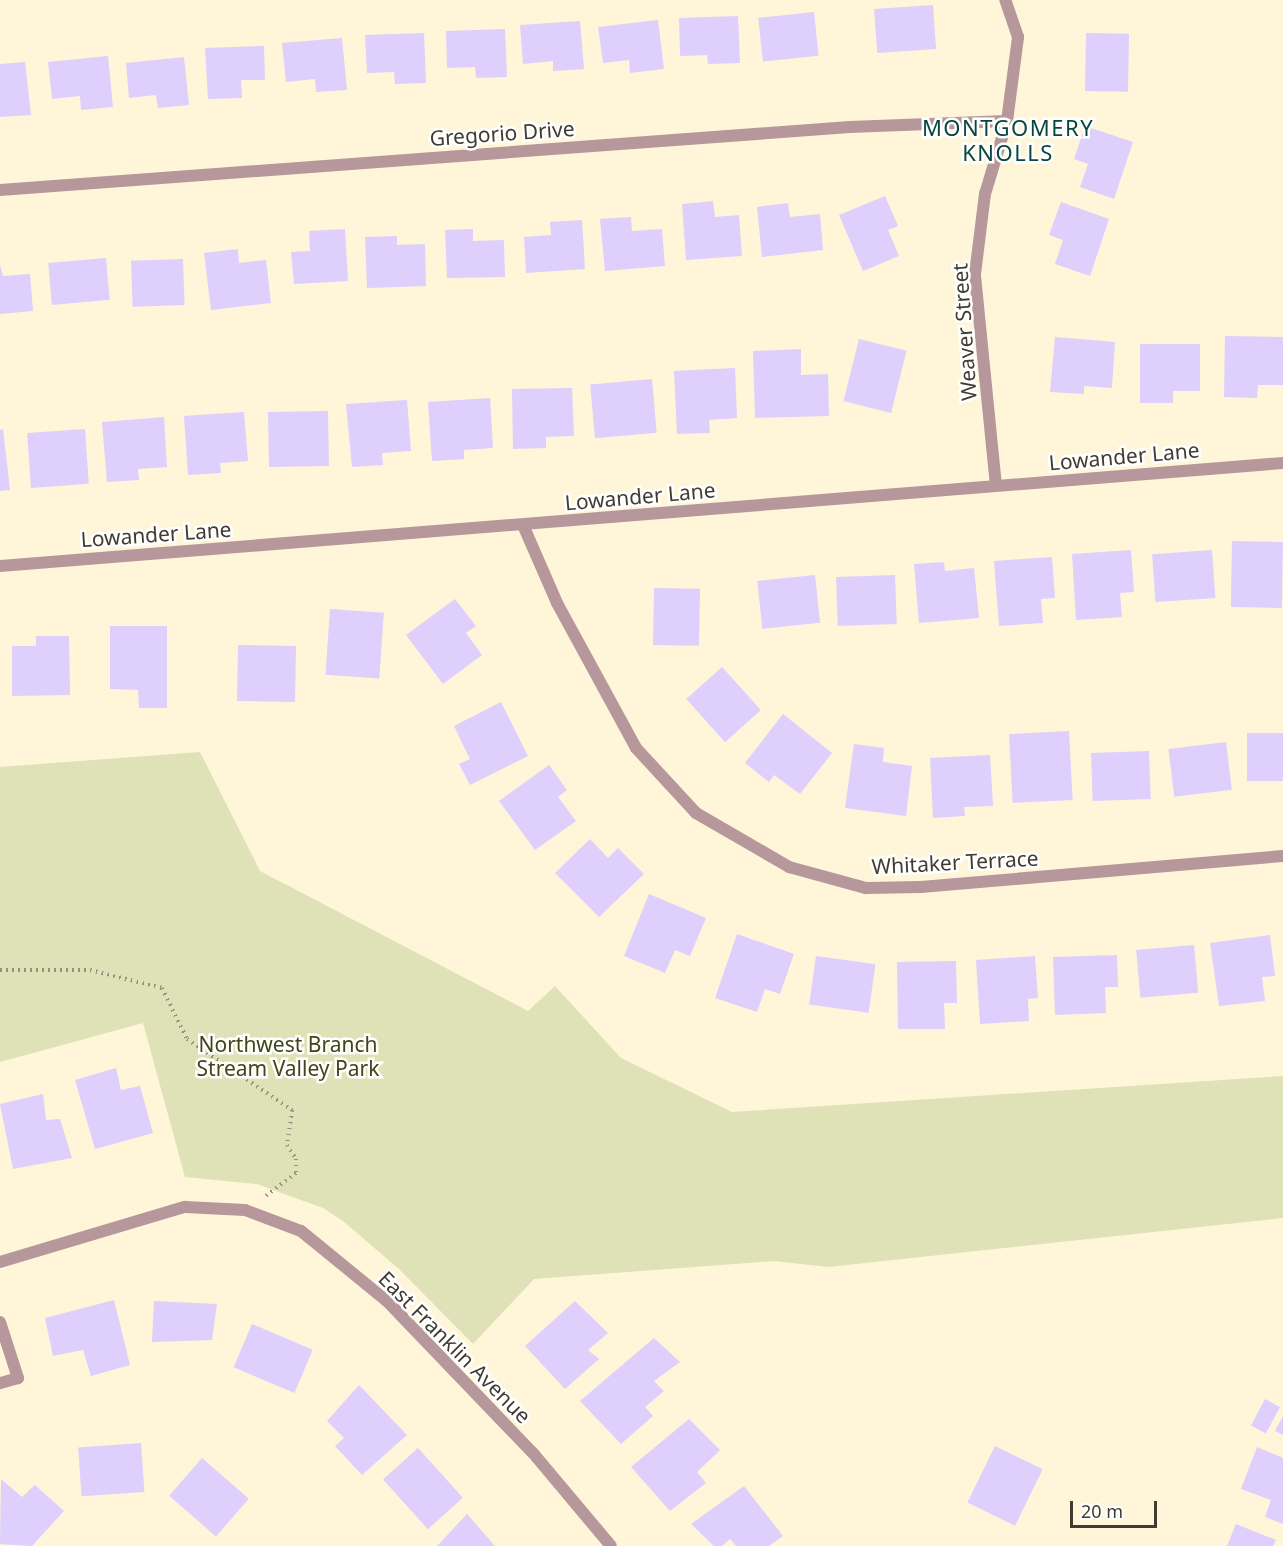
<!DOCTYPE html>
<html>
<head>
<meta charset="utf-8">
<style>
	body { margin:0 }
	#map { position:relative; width:1283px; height:1546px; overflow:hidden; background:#fff5d9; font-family:"Noto Sans",sans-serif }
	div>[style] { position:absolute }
	.green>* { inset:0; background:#dee2b6 }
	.building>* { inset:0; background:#decffd; transform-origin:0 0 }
	.path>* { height:4px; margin-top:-2px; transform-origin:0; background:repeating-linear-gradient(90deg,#96907d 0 1.5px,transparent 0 6px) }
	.lane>* { height:12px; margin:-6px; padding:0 6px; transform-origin:6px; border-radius:6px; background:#b6979c }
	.street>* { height:12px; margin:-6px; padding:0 6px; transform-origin:6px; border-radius:6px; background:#b6979c }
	span { translate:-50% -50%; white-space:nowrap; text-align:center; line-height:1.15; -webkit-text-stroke:5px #fff; paint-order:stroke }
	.street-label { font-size:21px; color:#403c31 }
	.park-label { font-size:21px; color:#424516 }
	.neighbourhood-label { font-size:22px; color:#084740; letter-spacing:1.5px }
	.scale { position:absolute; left:1070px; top:1501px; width:87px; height:27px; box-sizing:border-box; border:3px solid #403c31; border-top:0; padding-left:8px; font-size:18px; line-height:21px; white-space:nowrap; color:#403c31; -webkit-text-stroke:4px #fff; paint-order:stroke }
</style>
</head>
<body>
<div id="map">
	<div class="green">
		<i style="clip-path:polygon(200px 752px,260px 871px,528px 1011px,555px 986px,621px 1058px,732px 1112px,1283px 1076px,1283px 1218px,828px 1267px,774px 1261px,534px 1279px,473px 1344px,400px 1270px,343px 1221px,323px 1208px,257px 1184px,185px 1177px,143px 1023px,0 1062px,0 767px)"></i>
	</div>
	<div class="building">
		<i style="left:933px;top:5px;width:44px;height:59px;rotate:86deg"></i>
		<i style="left:814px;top:12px;width:44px;height:56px;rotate:84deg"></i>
		<i style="clip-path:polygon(738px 16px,740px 63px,708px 64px,707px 55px,680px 56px,679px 18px)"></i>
		<i style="clip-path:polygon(658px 20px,664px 69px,630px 73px,629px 60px,603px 63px,598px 27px)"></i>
		<i style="clip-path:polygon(580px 21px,584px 69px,553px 71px,553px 61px,523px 64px,520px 25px)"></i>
		<i style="clip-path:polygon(505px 29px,507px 77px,476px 78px,475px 67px,447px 68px,446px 31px)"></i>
		<i style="clip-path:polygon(424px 33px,426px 83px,395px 84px,394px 72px,367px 73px,365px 35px)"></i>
		<i style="left:1086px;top:33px;width:43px;height:58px;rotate:1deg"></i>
		<i style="clip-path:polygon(342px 38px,347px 90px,316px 92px,315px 79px,286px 82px,282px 43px)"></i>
		<i style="clip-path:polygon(264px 46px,265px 80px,241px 80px,242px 98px,208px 99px,205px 48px)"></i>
		<i style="clip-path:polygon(108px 56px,113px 107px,81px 110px,80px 96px,52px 99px,48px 62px)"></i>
		<i style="clip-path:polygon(184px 57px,189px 105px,158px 108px,156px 95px,129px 98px,126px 63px)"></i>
		<i style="clip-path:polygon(25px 62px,31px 115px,0 117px,0 64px)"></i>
		<i style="clip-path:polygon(1085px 126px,1133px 142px,1114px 199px,1080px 187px,1088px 164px,1074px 159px)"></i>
		<i style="clip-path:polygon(885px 196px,898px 226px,888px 230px,899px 256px,863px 271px,839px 215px)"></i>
		<i style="clip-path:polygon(713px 201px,715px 217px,739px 215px,742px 256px,686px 260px,682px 204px)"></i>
		<i style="clip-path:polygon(1061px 202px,1109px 219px,1090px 276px,1055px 264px,1063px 240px,1049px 235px)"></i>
		<i style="clip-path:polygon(788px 203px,790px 217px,820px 214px,823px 250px,762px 257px,757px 207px)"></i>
		<i style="clip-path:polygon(631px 217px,632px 231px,662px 229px,665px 266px,605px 271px,600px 219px)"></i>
		<i style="clip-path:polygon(582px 220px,585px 269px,526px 273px,524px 237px,551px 235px,550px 222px)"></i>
		<i style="clip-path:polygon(345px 229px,348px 281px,294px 284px,291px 252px,310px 251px,309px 231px)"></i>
		<i style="clip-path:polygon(473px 229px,473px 241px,504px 240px,505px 277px,447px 278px,445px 230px)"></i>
		<i style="clip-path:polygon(397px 236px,397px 245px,425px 244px,426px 286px,367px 288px,365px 237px)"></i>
		<i style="clip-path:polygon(238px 249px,239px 263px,266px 260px,271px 303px,211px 310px,204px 253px)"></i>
		<i style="left:106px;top:258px;width:42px;height:58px;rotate:85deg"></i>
		<i style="left:183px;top:259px;width:46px;height:52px;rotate:88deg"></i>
		<i style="clip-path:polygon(0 265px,3px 276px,30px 274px,33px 311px,0 314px)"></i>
		<i style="clip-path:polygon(1225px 336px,1283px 337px,1283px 385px,1258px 385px,1257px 398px,1224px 397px)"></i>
		<i style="clip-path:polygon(1055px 337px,1115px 342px,1112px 388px,1084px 386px,1084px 394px,1050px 392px)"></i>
		<i style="left:859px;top:339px;width:49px;height:64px;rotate:14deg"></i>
		<i style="clip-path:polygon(1140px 344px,1200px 344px,1200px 391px,1173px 391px,1173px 403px,1140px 403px)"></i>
		<i style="clip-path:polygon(801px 349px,801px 375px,828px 374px,829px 416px,755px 418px,753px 351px)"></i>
		<i style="clip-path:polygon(735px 368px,737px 418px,709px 420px,710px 433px,677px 434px,674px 371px)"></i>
		<i style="left:652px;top:379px;width:54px;height:62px;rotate:85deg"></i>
		<i style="clip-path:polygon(572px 388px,574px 436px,546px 437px,546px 448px,513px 449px,512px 389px)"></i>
		<i style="clip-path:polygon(490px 398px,493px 448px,464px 450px,464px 459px,432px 461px,428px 402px)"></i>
		<i style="clip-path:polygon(407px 400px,411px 451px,382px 453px,383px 465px,352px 467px,346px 404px)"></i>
		<i style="left:328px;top:411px;width:55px;height:60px;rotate:89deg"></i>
		<i style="clip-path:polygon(244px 412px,248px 461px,220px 463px,221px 473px,188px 475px,184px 416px)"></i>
		<i style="clip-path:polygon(164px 417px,167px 467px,138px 469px,139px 480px,107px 482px,102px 422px)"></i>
		<i style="clip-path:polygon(3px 429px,10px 490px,0 491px,0 430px)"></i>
		<i style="left:85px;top:429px;width:55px;height:58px;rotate:86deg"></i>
		<i style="left:1283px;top:542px;width:66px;height:51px;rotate:91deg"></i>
		<i style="clip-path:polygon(1131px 550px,1134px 592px,1120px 593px,1122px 617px,1076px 620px,1072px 554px)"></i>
		<i style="left:1212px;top:550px;width:48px;height:60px;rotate:86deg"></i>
		<i style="clip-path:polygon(1052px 557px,1055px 598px,1041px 599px,1043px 623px,999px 626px,994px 561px)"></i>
		<i style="clip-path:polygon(944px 562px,945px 571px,974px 568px,979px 618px,919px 623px,914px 564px)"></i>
		<i style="left:815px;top:575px;width:48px;height:58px;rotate:84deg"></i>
		<i style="left:895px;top:575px;width:49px;height:59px;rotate:88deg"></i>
		<i style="left:654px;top:588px;width:46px;height:57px;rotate:1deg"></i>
		<i style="clip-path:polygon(455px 599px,476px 626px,466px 633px,482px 655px,443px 684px,406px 635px)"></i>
		<i style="left:330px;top:609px;width:54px;height:66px;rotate:4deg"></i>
		<i style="clip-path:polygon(110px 626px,167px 626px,167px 708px,139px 708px,138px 690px,110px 689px)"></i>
		<i style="clip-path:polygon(36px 636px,69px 636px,70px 695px,12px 696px,12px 646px,36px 646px)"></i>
		<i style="left:238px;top:645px;width:58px;height:56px;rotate:1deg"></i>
		<i style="left:722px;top:667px;width:58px;height:48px;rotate:48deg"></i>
		<i style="clip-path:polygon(501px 702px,528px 756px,470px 785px,459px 764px,470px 759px,454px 726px)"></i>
		<i style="clip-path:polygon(783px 714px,832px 753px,800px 794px,774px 775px,769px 782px,745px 763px)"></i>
		<i style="left:1069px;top:731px;width:69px;height:60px;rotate:87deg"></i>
		<i style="left:1283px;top:733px;width:48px;height:36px;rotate:90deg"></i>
		<i style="left:1226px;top:742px;width:48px;height:58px;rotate:83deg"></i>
		<i style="clip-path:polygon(854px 744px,884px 748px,883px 762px,912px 766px,906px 816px,845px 808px)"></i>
		<i style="left:1149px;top:751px;width:48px;height:58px;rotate:88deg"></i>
		<i style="clip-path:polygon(990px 755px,993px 806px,964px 807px,965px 816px,933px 818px,930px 758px)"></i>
		<i style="clip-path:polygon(549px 765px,567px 790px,558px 797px,576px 821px,535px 850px,499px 801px)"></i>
		<i style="clip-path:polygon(590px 839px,608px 858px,618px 848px,644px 874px,599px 917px,555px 873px)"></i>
		<i style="clip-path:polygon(649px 894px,706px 918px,690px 956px,675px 950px,665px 973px,624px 956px)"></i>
		<i style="clip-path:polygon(737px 934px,794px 954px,780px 994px,765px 989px,757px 1012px,715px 998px)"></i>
		<i style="clip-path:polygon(1270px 935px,1275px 976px,1262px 977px,1265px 1001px,1219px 1006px,1210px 943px)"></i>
		<i style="left:1194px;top:945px;width:48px;height:58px;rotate:85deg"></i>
		<i style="clip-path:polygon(1117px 955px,1118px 987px,1105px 987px,1106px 1013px,1055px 1015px,1053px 957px)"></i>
		<i style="left:816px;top:956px;width:60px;height:49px;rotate:8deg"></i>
		<i style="clip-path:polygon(1035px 956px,1038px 998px,1028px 999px,1029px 1021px,980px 1024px,976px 960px)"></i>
		<i style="clip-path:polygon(956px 961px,957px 1003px,944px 1003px,945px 1029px,898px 1029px,897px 962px)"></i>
		<i style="clip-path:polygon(116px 1068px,121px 1090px,140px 1086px,153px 1133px,95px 1149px,75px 1080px)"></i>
		<i style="clip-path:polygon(43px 1094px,46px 1120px,60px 1119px,72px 1158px,13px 1169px,0 1104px)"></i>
		<i style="clip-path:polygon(114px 1300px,130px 1365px,91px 1376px,83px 1350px,53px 1356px,45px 1318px)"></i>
		<i style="clip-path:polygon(154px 1301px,217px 1304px,212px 1340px,152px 1342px)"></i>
		<i style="clip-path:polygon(575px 1301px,608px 1333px,588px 1350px,599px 1359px,565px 1389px,525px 1346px)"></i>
		<i style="left:252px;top:1324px;width:66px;height:47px;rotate:23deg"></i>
		<i style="clip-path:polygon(654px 1338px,680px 1362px,654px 1381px,664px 1391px,645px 1407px,653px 1416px,621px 1444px,580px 1401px)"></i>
		<i style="clip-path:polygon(359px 1385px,407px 1435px,362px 1475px,335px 1446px,344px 1438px,327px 1421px)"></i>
		<i style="left:1265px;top:1399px;width:17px;height:30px;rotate:28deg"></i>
		<i style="clip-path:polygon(1283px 1416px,1283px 1435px,1275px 1431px)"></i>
		<i style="clip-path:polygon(689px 1419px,720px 1450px,697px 1472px,706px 1483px,670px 1511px,631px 1467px)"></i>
		<i style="left:141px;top:1443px;width:49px;height:63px;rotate:86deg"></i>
		<i style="left:995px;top:1446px;width:53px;height:63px;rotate:26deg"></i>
		<i style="clip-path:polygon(1257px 1447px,1283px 1458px,1283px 1524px,1265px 1517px,1271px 1500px,1241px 1489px)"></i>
		<i style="left:418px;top:1448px;width:67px;height:47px;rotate:48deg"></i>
		<i style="left:202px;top:1458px;width:62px;height:50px;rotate:41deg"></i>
		<i style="clip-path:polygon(1px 1479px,22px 1497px,35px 1485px,64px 1511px,32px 1546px,0 1544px)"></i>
		<i style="clip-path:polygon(744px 1486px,783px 1536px,769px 1546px,736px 1546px,730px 1539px,722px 1546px,714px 1546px,691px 1524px)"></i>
		<i style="clip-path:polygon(467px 1514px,495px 1546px,437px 1546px)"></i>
		<i style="clip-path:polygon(1236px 1524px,1276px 1540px,1273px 1546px,1227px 1546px)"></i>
	</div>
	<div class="path">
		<i style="left:0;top:970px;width:90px"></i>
		<i style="left:90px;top:970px;width:74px;rotate:14deg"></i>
		<i style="left:162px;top:988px;width:57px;rotate:63.9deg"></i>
		<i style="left:187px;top:1039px;width:127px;rotate:34.1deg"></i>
		<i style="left:292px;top:1110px;width:35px;rotate:98deg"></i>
		<i style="left:287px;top:1145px;width:17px;rotate:57deg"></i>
		<i style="left:296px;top:1159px;width:14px;rotate:90deg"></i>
		<i style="left:296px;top:1173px;width:40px;rotate:143deg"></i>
	</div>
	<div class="lane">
		<i style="left:0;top:1322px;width:59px;rotate:72.2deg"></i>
		<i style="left:18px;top:1378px;width:19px;rotate:164deg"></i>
	</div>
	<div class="street">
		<i style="left:0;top:190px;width:852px;rotate:-4.24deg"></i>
		<i style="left:850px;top:127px;width:157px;rotate:-2.2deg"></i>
		<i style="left:996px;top:486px;width:213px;rotate:-95.7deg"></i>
		<i style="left:975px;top:274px;width:81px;rotate:-82.9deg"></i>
		<i style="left:985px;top:194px;width:76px;rotate:-73.2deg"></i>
		<i style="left:1007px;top:121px;width:85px;rotate:-82.5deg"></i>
		<i style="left:1018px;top:37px;width:39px;rotate:-109deg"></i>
		<i style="left:523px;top:525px;width:85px;rotate:66.4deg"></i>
		<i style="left:557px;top:603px;width:165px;rotate:61.4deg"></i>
		<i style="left:636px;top:748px;width:88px;rotate:47.3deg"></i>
		<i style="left:696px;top:813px;width:108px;rotate:30.1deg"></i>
		<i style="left:789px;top:867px;width:80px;rotate:15.3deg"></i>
		<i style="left:866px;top:888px;width:55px;rotate:-1deg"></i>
		<i style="left:921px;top:887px;width:363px;rotate:-4.9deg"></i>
		<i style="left:0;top:566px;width:1287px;rotate:-4.59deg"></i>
		<i style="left:0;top:1262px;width:193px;rotate:-16.6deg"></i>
		<i style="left:185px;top:1207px;width:60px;rotate:2.9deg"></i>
		<i style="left:245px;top:1210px;width:60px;rotate:20.6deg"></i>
		<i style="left:301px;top:1231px;width:112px;rotate:39.2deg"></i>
		<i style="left:388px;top:1302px;width:209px;rotate:46.2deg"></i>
		<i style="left:533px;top:1453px;width:121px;rotate:50deg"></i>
	</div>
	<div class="street-label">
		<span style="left:502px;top:133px;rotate:-4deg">Gregorio Drive</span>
		<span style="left:964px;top:332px;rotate:-94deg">Weaver Street</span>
		<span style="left:1124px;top:456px;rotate:-5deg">Lowander Lane</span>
		<span style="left:640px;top:496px;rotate:-5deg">Lowander Lane</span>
		<span style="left:156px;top:534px;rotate:-4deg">Lowander Lane</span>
		<span style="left:955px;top:862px;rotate:-3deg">Whitaker Terrace</span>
		<span style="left:455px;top:1347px;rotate:45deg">East Franklin Avenue</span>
	</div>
	<div class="park-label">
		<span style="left:288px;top:1056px">Northwest Branch<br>Stream Valley Park</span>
	</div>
	<div class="neighbourhood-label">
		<span style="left:1008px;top:140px">MONTGOMERY<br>KNOLLS</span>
	</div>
	<div class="scale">20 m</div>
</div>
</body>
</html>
